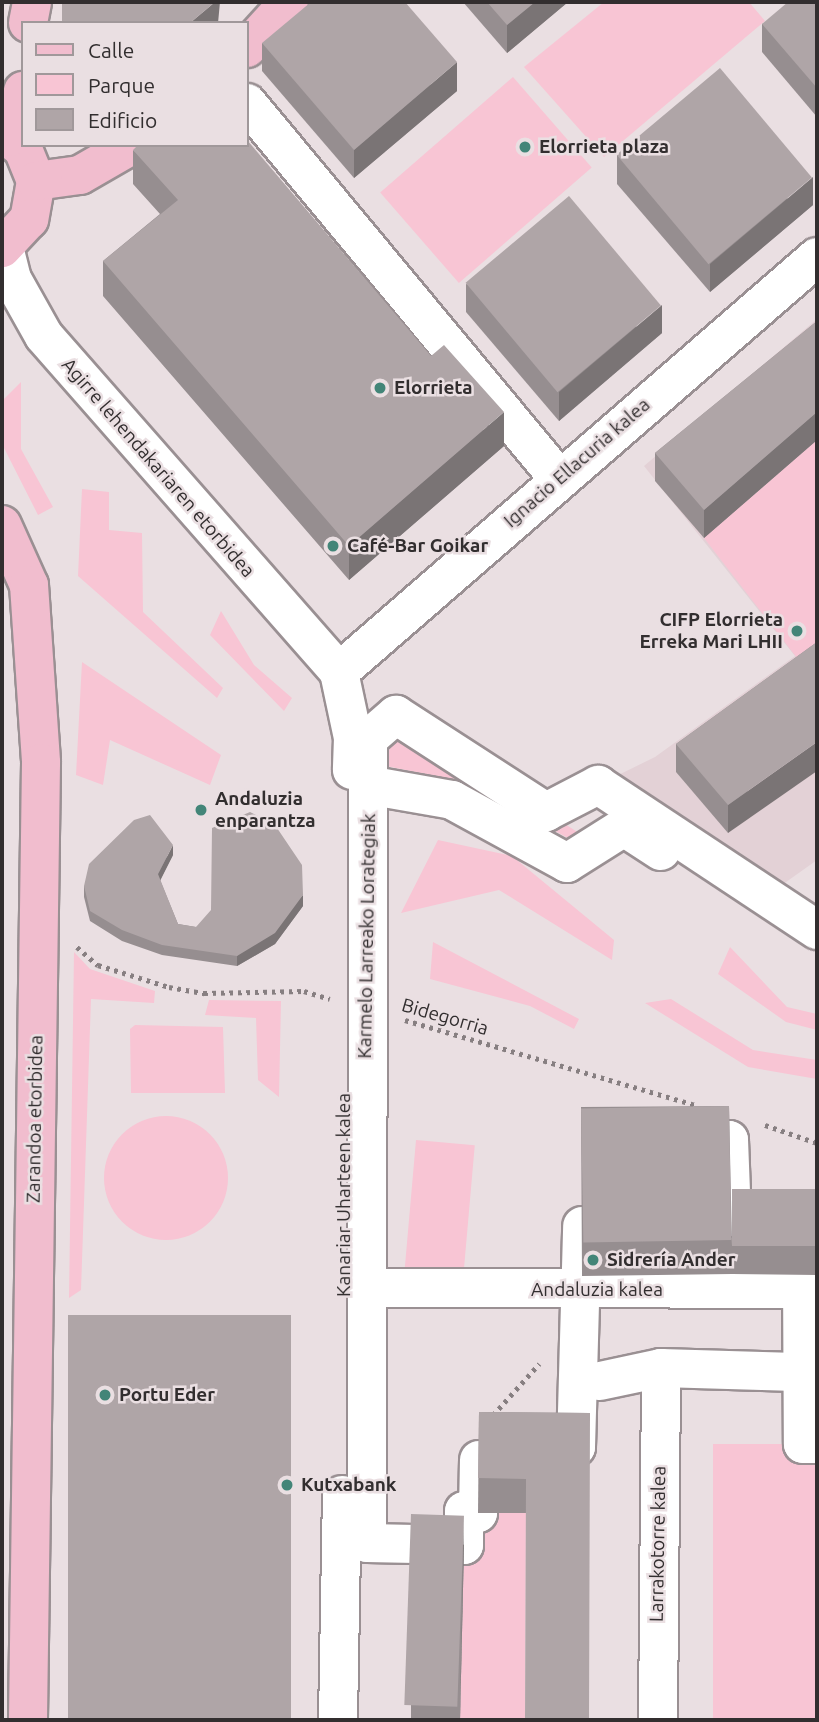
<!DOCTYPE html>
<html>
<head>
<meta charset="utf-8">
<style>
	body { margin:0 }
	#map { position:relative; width:819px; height:1722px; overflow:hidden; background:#eadfe2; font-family:Ubuntu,sans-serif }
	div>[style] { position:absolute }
	.built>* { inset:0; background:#e3d1d6 }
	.green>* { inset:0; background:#f8c5d4; transform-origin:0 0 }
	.round { border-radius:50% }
	.path>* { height:4.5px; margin-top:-2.25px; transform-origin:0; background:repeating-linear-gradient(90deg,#877f81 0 3.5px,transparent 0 8.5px) }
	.roads { filter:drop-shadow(2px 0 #9a9093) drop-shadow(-2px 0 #9a9093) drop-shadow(0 2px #9a9093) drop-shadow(0 -2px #9a9093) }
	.minor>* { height:38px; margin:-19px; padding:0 19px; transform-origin:19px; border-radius:19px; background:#fff }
	.major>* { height:38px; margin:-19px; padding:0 19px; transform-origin:19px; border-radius:19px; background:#f1bdce }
	.wall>* { inset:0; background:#968e90 }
	.shaded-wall>* { inset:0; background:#7a7475 }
	.building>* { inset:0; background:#afa5a7; transform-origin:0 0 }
	.dots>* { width:19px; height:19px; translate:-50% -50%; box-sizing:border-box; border:4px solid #eadfe2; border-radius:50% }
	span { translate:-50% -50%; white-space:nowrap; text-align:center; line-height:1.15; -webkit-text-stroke:5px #eadfe2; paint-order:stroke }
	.poi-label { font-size:19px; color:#322e2f; font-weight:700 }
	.left { translate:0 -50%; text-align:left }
	.right { translate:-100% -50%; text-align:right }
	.street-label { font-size:19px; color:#322e2f }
	.frame { position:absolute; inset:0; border:4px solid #322e2f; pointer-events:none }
	.legend { position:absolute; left:21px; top:21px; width:228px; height:126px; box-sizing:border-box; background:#eadfe2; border:2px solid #a0989a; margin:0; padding:9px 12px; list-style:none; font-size:21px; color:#322e2f }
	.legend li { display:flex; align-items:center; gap:14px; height:35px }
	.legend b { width:35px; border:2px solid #a0989a }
</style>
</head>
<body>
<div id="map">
	<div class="built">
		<i style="clip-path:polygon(817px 319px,817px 860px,765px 897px,598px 785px,655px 757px,795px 656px,644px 466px)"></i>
	</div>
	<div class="green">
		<i style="clip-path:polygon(604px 2px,749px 2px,765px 21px,604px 157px,524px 67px)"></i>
		<i style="left:513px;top:77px;width:120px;height:176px;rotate:49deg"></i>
		<i style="clip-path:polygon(21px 382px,21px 449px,53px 507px,38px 515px,2px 444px,2px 401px)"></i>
		<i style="clip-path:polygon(817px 440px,817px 671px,811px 676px,704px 538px)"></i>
		<i style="clip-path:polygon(82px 489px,109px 492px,109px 530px,142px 533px,143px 612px,223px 688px,217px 698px,78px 576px)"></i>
		<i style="clip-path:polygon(221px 611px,254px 665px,292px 698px,284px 711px,210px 635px)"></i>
		<i style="clip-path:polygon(82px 662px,221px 755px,210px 785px,110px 740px,103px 785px,76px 775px)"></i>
		<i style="clip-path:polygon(396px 715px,582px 835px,579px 844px,465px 782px,386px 766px)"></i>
		<i style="clip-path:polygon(438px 840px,512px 856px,614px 940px,612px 960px,499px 890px,401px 913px)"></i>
		<i style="clip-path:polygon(433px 942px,579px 1019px,574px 1029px,530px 1006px,430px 979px)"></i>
		<i style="clip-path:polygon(730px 947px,787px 1007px,817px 1014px,817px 1030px,786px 1022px,718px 974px)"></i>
		<i style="clip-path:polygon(74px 952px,90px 969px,155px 991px,154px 1003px,91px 999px,81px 1290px,69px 1298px)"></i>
		<i style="clip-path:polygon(671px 999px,753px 1050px,817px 1060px,817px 1079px,748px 1067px,645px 1003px)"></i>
		<i style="clip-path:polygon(209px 1000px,281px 1001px,279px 1097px,258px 1080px,256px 1018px,205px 1015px)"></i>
		<i style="clip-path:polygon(135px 1025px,223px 1027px,225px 1093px,131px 1093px,130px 1029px)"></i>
		<i class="round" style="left:104px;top:1116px;width:124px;height:124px"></i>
		<i style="left:416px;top:1140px;width:59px;height:137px;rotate:5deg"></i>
		<i style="left:815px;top:1444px;width:276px;height:102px;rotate:90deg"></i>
		<i style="clip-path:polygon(478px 1513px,526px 1513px,525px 1720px,460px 1720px,464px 1545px)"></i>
	</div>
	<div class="path">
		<i style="left:77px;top:947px;width:28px;rotate:41deg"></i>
		<i style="left:98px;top:965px;width:74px;rotate:17.2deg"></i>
		<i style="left:169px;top:987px;width:36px;rotate:10deg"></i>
		<i style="left:204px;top:993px;width:100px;rotate:-1.1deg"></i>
		<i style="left:304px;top:991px;width:27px;rotate:17deg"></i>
		<i style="left:405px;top:1020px;width:303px;rotate:16.3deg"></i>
		<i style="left:765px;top:1125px;width:55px;rotate:19.1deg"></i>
		<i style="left:493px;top:1415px;width:69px;rotate:-48deg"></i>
	</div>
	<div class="roads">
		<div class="minor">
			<i style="left:247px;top:103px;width:487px;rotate:50.3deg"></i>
			<i style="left:4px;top:247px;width:33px;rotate:76deg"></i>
			<i style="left:12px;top:279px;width:65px;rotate:60.7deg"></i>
			<i style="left:44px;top:336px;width:447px;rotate:48.7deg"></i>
			<i style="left:339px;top:672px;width:67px;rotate:78deg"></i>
			<i style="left:353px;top:738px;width:32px;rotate:92deg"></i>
			<i style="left:339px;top:672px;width:633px;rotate:-40.96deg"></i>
			<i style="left:373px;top:786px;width:80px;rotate:10deg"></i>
			<i style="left:452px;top:800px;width:131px;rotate:28.7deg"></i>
			<i style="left:567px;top:863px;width:67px;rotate:-32.3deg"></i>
			<i style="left:624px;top:827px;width:44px;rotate:33deg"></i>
			<i style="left:711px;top:1140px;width:18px"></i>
			<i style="left:729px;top:1140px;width:77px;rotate:87.8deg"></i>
			<i style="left:732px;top:1217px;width:85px;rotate:0.7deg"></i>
			<i style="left:812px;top:1275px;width:10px;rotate:180deg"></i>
			<i style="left:802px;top:1275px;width:169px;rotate:89.7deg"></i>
			<i style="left:803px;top:1444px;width:14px"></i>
			<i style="left:377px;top:1288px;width:440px;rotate:0.1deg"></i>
			<i style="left:600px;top:1381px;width:62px;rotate:-12deg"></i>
			<i style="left:661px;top:1368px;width:135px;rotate:1.7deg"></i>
			<i style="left:557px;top:1447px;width:19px"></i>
			<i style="left:576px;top:1447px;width:221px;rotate:-88.4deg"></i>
			<i style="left:479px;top:1460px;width:53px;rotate:91.1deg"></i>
			<i style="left:478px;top:1513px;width:14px;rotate:-172deg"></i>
			<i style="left:464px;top:1511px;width:34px;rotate:90deg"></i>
			<i style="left:464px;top:1545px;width:97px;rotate:-178.8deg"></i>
			<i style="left:367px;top:1543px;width:804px;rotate:-89.93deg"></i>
			<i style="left:368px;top:739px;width:37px;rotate:-41deg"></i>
			<i style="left:396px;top:715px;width:179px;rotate:32.9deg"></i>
			<i style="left:546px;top:812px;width:59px;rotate:-27.4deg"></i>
			<i style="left:598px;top:785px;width:263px;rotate:33.5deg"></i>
			<i style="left:338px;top:1720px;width:225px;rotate:-89deg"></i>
			<i style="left:658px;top:1720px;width:352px;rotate:-89.5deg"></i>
		</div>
		<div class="major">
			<i style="left:28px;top:23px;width:21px;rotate:-79deg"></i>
			<i style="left:247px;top:48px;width:62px;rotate:-47.6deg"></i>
			<i style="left:2px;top:132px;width:27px;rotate:39deg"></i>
			<i style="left:23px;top:149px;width:35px;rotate:68deg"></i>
			<i style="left:36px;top:181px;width:39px;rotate:100deg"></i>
			<i style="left:29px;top:219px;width:40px;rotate:133deg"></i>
			<i style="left:10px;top:137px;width:48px;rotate:-74.2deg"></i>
			<i style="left:36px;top:181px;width:44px;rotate:-7.8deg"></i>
			<i style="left:80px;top:175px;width:60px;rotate:-30deg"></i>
			<i style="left:2px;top:525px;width:66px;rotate:65.8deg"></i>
			<i style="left:29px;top:585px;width:178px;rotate:86.1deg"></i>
			<i style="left:41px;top:763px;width:957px;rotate:90.78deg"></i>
		</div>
	</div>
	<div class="wall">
		<i style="clip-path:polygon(463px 2px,568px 2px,507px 53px)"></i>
		<i style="clip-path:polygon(817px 2px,817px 117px,762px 52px,762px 24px)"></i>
		<i style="clip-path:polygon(262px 43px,457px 91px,354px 178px,262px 71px)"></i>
		<i style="clip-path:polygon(133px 150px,504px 446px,349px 580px,103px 296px,103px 261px,160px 214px,133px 184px)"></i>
		<i style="clip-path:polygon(617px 155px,813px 205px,710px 292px,617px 184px)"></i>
		<i style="clip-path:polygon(466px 284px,662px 333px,559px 421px,466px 312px)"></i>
		<i style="clip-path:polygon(817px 321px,817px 440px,704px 538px,655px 481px,655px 453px)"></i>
		<i style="clip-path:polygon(817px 642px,728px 833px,676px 772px,676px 744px)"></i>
		<i style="clip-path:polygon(173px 855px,160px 880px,178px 924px,196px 927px,303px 906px,275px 944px,237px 966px,162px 955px,122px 941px,90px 921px,84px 897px,84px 886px)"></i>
		<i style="clip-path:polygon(729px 1106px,732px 1246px,817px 1189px,817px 1275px,732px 1274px,582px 1276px,581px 1107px)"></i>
		<i style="clip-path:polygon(479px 1412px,590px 1413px,526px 1513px,478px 1513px)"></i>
		<i style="clip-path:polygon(411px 1514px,464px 1545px,460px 1720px,411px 1720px)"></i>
	</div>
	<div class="shaded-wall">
		<i style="clip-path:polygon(215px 2px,220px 2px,218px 23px,190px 23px)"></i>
		<i style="clip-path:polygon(535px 2px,568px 2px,507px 53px,507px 25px)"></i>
		<i style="clip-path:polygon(457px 62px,457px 91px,354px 178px,354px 150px)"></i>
		<i style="clip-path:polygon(813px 177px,813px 205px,710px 292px,710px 264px)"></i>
		<i style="clip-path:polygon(662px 305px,662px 333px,559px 421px,559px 392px)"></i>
		<i style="clip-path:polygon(504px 412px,504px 446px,349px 580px,349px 546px)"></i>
		<i style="clip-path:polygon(817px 412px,817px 440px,704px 538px,704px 510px)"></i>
		<i style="clip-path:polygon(817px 742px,817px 771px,728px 833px,728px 805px)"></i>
		<i style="clip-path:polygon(173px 845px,173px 855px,158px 885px,158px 874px)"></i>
		<i style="clip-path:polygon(303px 895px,303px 906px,275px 944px,237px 966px,237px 956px)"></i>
		<i style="clip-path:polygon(464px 1516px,464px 1545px,460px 1720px,460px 1707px)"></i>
	</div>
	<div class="building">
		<i style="clip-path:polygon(62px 2px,215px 2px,190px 23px,62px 23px)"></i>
		<i style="clip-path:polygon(311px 2px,405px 2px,457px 62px,354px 150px,262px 43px)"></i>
		<i style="clip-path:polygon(487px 2px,535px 2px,507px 25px)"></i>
		<i style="clip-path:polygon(788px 2px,817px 2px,817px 88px,762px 24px)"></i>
		<i style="left:720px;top:68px;width:143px;height:135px;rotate:50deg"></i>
		<i style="clip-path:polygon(247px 140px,431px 356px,444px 345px,504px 412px,349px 546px,103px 261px,178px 200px,133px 150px,138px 145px,247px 145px)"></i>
		<i style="left:569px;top:196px;width:143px;height:135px;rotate:50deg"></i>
		<i style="clip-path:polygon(817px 321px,817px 412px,704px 510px,655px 453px)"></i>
		<i style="clip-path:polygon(817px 642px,817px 742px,728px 805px,676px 744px)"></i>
		<i style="clip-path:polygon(250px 812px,275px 825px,302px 865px,303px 895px,275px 933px,237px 956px,162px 945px,122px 930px,90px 911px,84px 886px,89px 864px,134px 820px,150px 815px,173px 845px,158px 874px,178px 924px,196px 927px,211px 910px,212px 828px)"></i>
		<i style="left:729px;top:1106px;width:134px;height:148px;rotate:89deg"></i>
		<i style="left:732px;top:1189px;width:85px;height:57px"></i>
		<i style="left:68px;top:1315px;width:223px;height:405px"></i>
		<i style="clip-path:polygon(815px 1409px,817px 1409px,817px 1720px,816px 1720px)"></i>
		<i style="clip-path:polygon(479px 1412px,590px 1413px,589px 1720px,525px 1720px,526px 1479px,478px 1478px)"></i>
		<i style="left:411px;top:1514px;width:53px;height:191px;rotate:2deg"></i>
	</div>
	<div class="dots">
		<i style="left:525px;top:147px;background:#438578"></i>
		<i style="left:380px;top:388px;background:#438578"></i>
		<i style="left:333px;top:546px;background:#438578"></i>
		<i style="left:797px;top:631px;background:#438578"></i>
		<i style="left:201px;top:810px;background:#438578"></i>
		<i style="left:593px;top:1260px;background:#438578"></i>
		<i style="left:105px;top:1395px;background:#438578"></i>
		<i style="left:287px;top:1485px;background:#438578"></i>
	</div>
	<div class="poi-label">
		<span class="left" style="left:539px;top:147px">Elorrieta plaza</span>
		<span class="left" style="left:394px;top:388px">Elorrieta</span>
		<span class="left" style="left:347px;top:546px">Café-Bar Goikar</span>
		<span class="right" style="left:783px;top:631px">CIFP Elorrieta<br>Erreka Mari LHII</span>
		<span class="left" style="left:215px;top:810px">Andaluzia<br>enparantza</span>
		<span class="left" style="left:607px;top:1260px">Sidrería Ander</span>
		<span class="left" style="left:119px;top:1395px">Portu Eder</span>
		<span class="left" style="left:301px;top:1485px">Kutxabank</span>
	</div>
	<div class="street-label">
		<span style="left:577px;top:463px;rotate:-41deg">Ignacio Ellacuria kalea</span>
		<span style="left:158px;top:468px;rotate:49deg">Agirre lehendakariaren etorbidea</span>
		<span style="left:367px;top:936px;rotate:-89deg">Karmelo Larreako Lorategiak</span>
		<span style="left:445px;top:1017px;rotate:16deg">Bidegorria</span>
		<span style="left:35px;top:1119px;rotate:-89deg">Zarandoa etorbidea</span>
		<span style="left:344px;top:1195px;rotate:-90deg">Kanariar Uharteen kalea</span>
		<span style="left:597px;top:1290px">Andaluzia kalea</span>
		<span style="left:658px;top:1544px;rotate:-89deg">Larrakotorre kalea</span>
	</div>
	<div class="frame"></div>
	<ul class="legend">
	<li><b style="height:9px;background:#f1bdce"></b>Calle</li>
	<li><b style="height:19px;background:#f8c5d4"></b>Parque</li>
	<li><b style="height:19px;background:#afa5a7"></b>Edificio</li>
	</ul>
</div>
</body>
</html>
